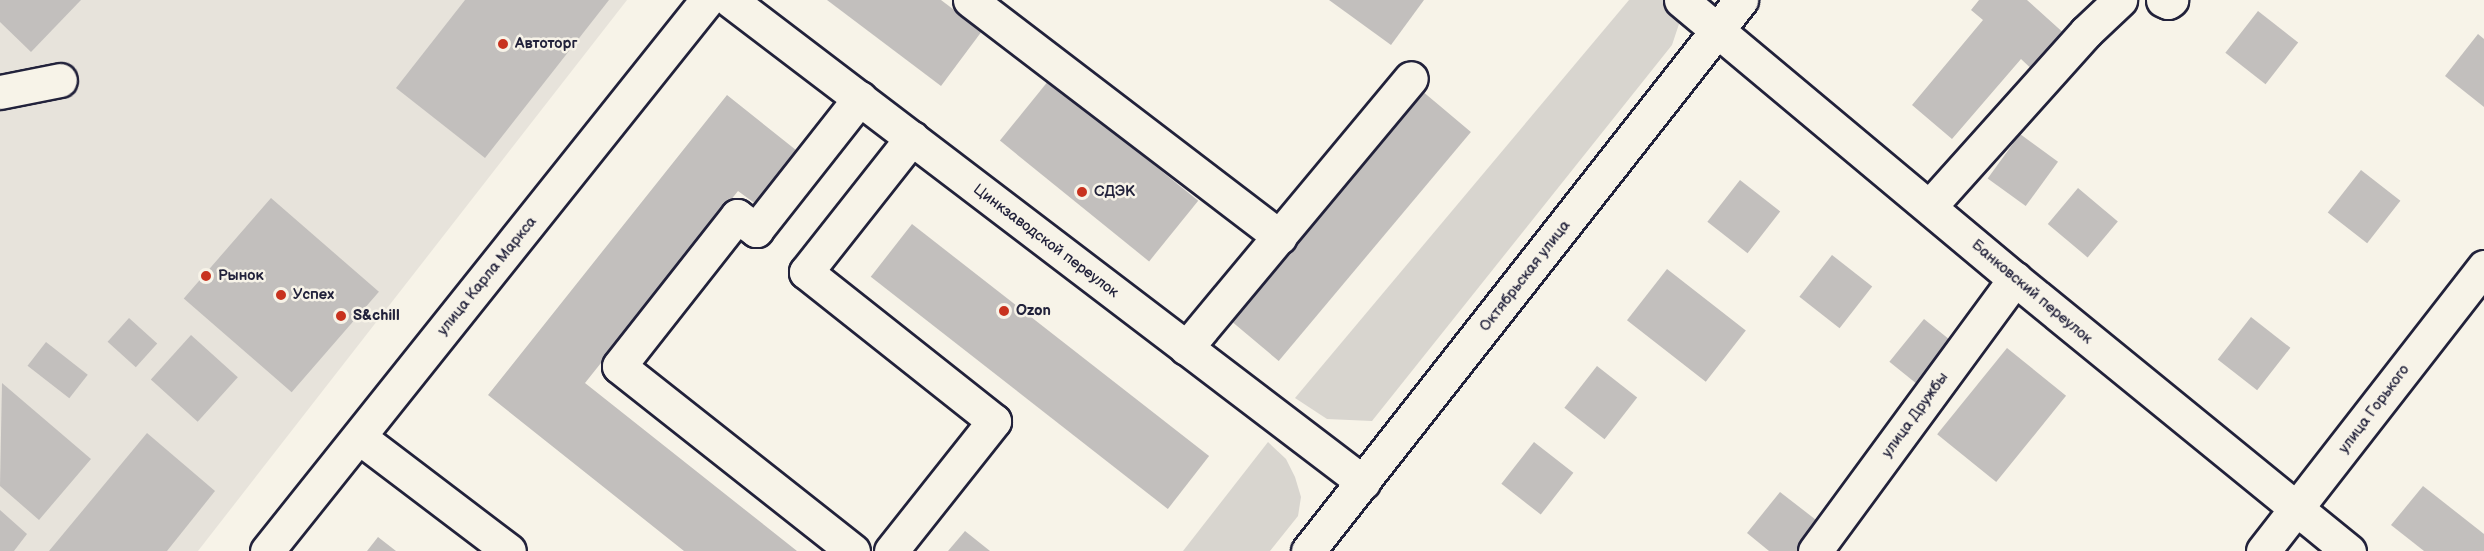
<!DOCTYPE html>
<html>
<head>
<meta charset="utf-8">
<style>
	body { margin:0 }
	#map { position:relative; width:2484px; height:551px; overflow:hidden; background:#f7f3e8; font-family:"Balsamiq Sans",sans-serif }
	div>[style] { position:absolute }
	.built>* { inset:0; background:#e7e3db }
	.green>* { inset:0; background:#d8d5cf }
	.building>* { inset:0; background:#c2bfbd; transform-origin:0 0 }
	.roads { filter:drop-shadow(2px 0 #22223b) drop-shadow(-2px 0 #22223b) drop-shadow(0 2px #22223b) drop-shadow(0 -2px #22223b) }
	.minor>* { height:33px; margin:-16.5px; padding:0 16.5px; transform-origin:16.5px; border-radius:16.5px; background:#f7f3e8 }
	.dots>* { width:16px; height:16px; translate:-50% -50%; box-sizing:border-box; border:3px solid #f7f3e8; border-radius:50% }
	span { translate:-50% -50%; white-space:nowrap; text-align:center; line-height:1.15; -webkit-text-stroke:5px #f7f3e8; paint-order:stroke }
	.poi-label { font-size:15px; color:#22223b; font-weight:700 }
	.left { translate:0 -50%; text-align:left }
	.street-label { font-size:15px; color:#22223b }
</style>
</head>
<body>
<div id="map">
	<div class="built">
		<i style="clip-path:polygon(0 0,627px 0,198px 551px,0 551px)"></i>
	</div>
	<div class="green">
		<i style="clip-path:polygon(1629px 0,1670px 0,1674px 3px,1679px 24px,1672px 45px,1372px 421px,1327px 419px,1295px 398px)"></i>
		<i style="clip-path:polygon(1268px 442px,1286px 459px,1295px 477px,1301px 497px,1298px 516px,1270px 551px,1183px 551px)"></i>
	</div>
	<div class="building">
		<i style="clip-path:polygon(0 0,81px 0,31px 52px,0 22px)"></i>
		<i style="clip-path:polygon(465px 0,609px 0,485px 158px,396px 88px)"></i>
		<i style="clip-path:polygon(827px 0,941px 0,982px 31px,941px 86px)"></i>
		<i style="clip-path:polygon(1329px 0,1424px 0,1391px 45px)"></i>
		<i style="clip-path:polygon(1979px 0,2027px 0,2067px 36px,2037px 74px,2021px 59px,1952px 139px,1912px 105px,1983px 20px,1971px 10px)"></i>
		<i style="left:2258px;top:11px;width:51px;height:53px;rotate:38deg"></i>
		<i style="clip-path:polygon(2478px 34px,2484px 39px,2484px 107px,2445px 76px)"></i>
		<i style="left:1049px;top:80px;width:192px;height:78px;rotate:39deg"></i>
		<i style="left:1415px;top:85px;width:73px;height:299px;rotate:40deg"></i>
		<i style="clip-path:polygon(727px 95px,806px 158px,764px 210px,738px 191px,585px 383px,797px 551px,684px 551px,488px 395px)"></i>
		<i style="left:2020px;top:134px;width:47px;height:55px;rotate:36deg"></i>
		<i style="left:2361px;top:170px;width:50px;height:54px;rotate:38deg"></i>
		<i style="left:1740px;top:180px;width:51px;height:53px;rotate:38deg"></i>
		<i style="left:2078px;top:188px;width:52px;height:47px;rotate:40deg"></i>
		<i style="left:271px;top:198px;width:143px;height:133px;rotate:41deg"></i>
		<i style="left:912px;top:224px;width:377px;height:67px;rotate:38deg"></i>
		<i style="left:1832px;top:255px;width:51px;height:53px;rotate:38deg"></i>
		<i style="left:1667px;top:269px;width:100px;height:65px;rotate:38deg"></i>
		<i style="left:2251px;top:317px;width:50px;height:54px;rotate:38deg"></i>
		<i style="left:129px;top:318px;width:38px;height:32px;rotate:42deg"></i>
		<i style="left:1924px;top:319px;width:51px;height:55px;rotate:39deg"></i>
		<i style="left:191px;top:335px;width:63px;height:60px;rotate:42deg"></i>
		<i style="left:46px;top:342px;width:53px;height:30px;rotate:38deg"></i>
		<i style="left:2007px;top:348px;width:76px;height:111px;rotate:39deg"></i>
		<i style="left:1597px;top:366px;width:51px;height:53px;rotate:38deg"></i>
		<i style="clip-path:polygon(2px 383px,91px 459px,39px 520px,0 486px)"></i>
		<i style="clip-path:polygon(147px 433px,215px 491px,167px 551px,49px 551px)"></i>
		<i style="left:1534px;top:442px;width:50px;height:53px;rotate:38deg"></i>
		<i style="clip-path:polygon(2423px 486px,2484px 534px,2484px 551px,2424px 551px,2391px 525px)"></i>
		<i style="clip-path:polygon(1780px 492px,1820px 523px,1798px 551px,1769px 551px,1747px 533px)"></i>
		<i style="clip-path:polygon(0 510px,27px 534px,14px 551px,0 551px)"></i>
		<i style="clip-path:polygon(965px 531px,990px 551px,948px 551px)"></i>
		<i style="clip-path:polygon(378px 537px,396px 551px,367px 551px)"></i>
	</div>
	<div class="roads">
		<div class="minor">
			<i style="left:730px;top:0;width:796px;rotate:37.29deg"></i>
			<i style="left:970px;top:0;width:390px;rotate:37.4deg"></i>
			<i style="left:1681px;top:0;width:435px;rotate:39.9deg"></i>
			<i style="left:2015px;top:279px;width:431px;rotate:39.2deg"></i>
			<i style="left:2163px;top:0;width:5px;rotate:22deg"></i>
			<i style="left:2168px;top:2px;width:4px;rotate:-34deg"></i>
			<i style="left:0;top:92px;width:61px;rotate:-11.3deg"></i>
			<i style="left:1930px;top:206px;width:234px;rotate:-48.1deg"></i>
			<i style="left:2086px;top:32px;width:47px;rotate:-43.3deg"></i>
			<i style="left:1186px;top:348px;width:351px;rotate:-50.2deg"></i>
			<i style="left:359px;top:437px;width:188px;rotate:37.2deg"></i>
			<i style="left:267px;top:551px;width:705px;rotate:-51.39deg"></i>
			<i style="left:853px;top:551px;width:298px;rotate:-141.7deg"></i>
			<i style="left:619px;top:366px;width:191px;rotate:-51.8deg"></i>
			<i style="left:737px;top:216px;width:24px;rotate:36deg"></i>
			<i style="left:756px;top:230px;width:168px;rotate:-51.8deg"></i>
			<i style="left:891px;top:551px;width:166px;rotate:-51.6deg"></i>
			<i style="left:994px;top:421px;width:240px;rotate:-141.6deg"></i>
			<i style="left:806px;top:272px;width:171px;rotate:-51.7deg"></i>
			<i style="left:1308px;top:551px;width:701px;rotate:-51.84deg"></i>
			<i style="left:1815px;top:551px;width:338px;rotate:-53.7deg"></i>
			<i style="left:2263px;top:551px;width:360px;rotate:-52.1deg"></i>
		</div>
	</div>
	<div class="dots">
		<i style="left:503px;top:44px;background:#c8321e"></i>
		<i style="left:1082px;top:192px;background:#c8321e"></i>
		<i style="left:206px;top:276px;background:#c8321e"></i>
		<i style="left:281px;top:295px;background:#c8321e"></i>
		<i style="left:1004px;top:311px;background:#c8321e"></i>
		<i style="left:341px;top:316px;background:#c8321e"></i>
	</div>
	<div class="poi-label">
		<span class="left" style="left:515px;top:44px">Автоторг</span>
		<span class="left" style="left:1094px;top:192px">СДЭК</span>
		<span class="left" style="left:218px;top:276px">Рынок</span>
		<span class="left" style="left:293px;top:295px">Успех</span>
		<span class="left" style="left:1016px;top:311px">Ozon</span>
		<span class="left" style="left:353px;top:316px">S&amp;chill</span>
	</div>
	<div class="street-label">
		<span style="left:1046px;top:241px;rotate:37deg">Цинкзаводской переулок</span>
		<span style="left:487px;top:276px;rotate:-51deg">улица Карла Маркса</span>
		<span style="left:1525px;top:276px;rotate:-52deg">Октябрьская улица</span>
		<span style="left:2032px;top:292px;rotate:40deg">Банковский переулок</span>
		<span style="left:2374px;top:409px;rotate:-53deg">улица Горького</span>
		<span style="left:1915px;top:415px;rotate:-54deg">улица Дружбы</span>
	</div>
</div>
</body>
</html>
